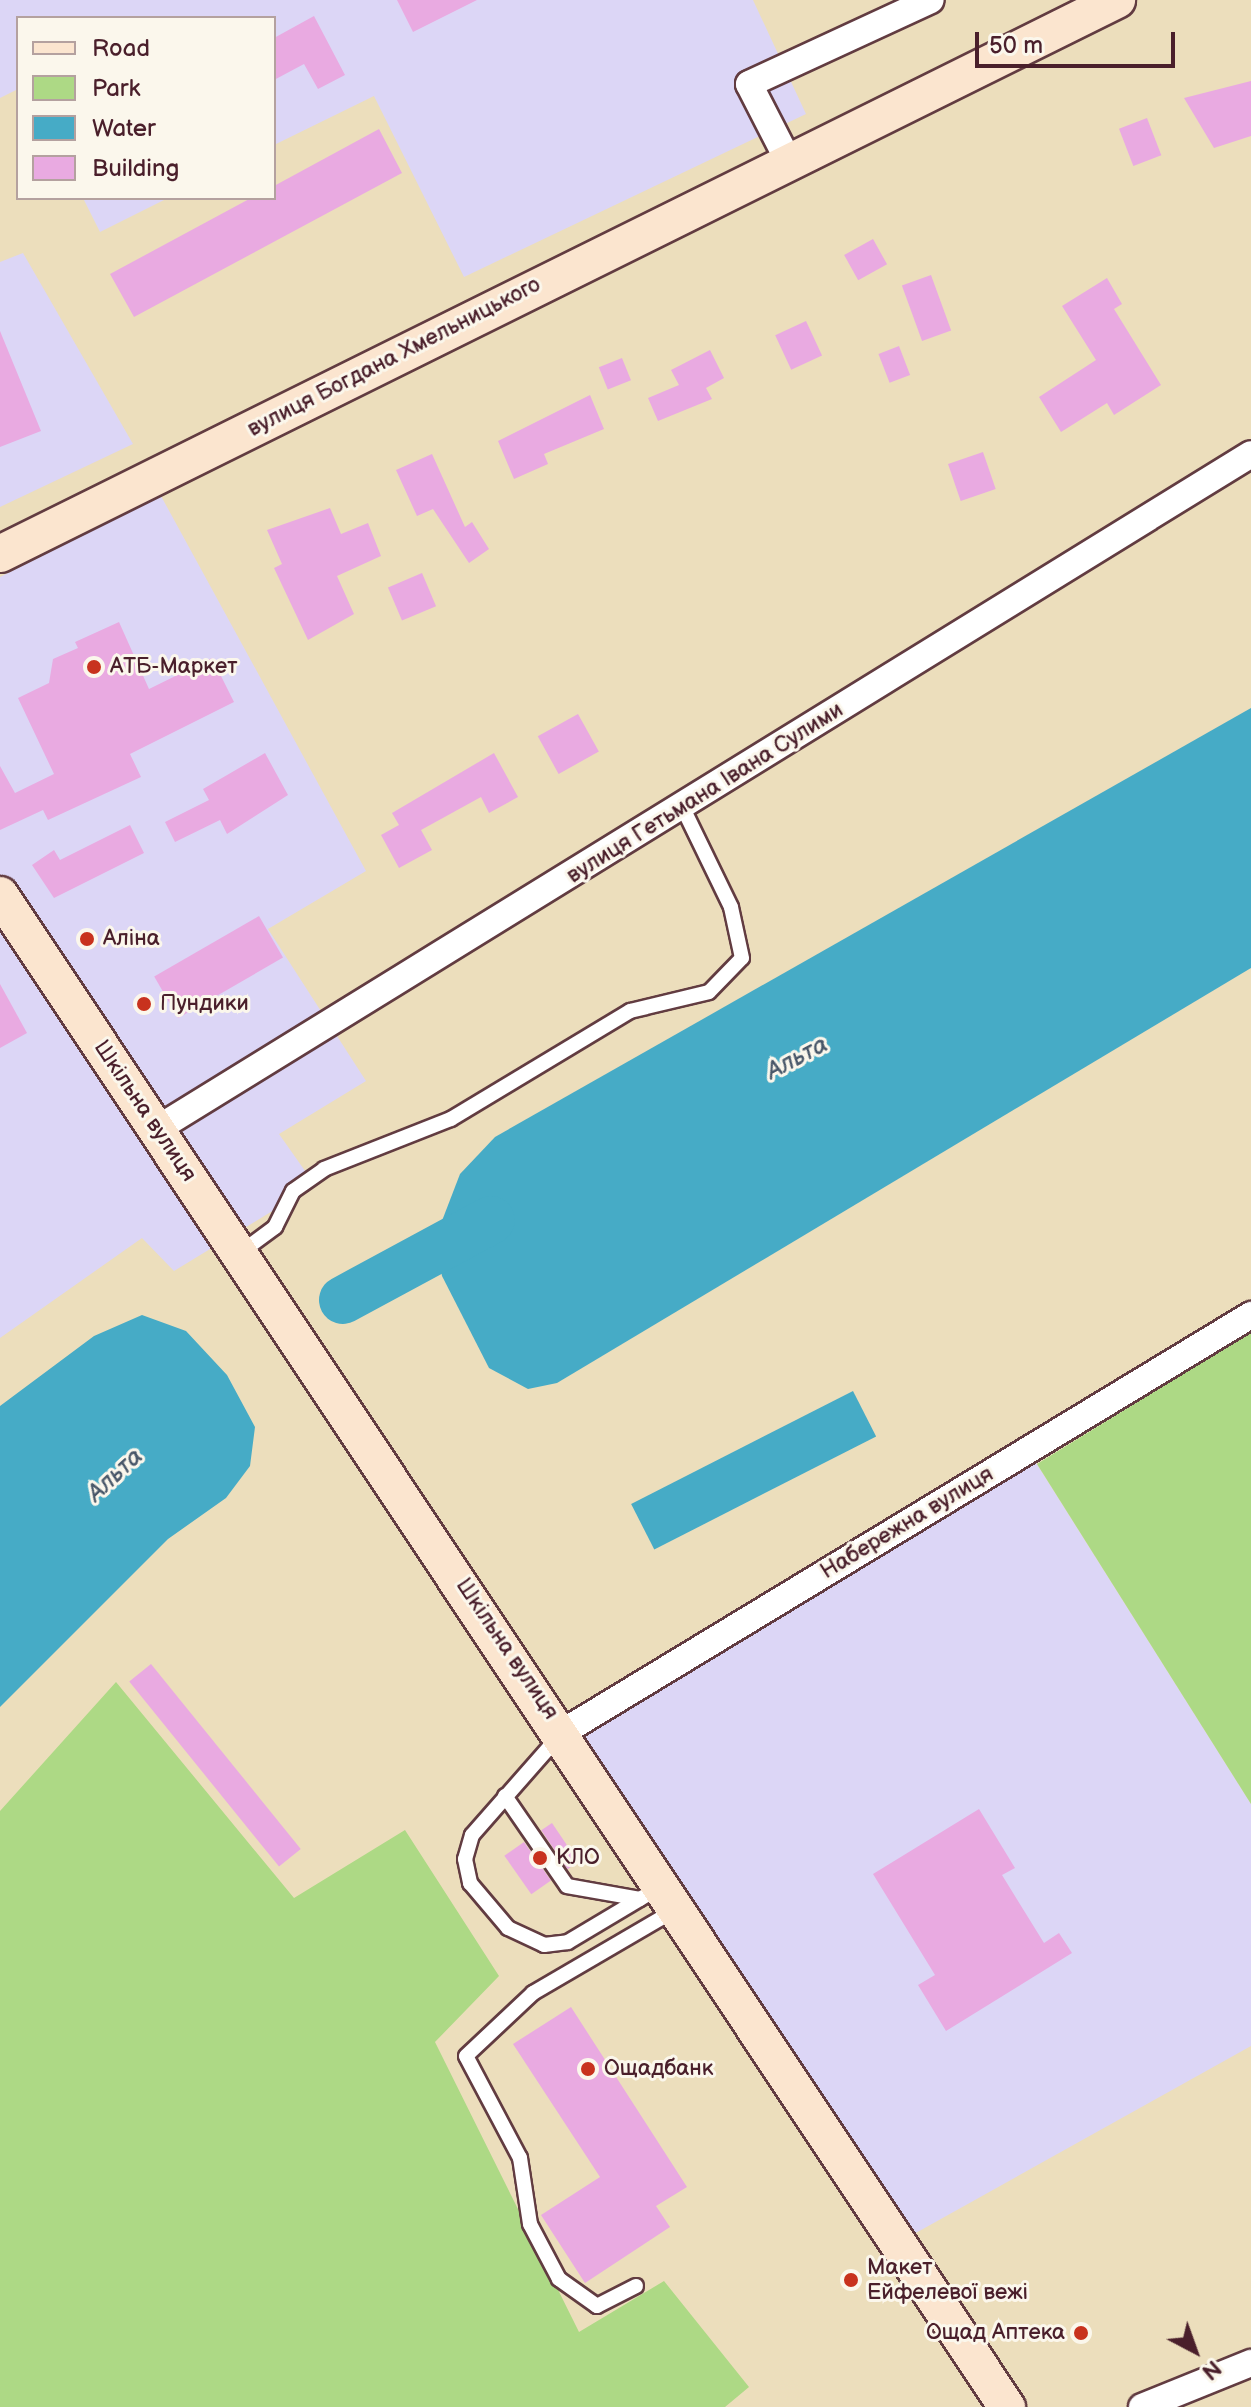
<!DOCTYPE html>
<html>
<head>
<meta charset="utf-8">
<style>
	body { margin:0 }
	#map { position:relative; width:1251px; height:2407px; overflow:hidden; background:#ecdebc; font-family:"Balsamiq Sans",sans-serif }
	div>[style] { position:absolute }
	.built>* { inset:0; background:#dcd6f6 }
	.green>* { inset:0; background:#add985 }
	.water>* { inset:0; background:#46abc6; transform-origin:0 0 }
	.river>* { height:48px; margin:-24px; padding:0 24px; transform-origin:24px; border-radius:24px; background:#46abc6 }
	.building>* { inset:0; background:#e9aae1; transform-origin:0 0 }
	.roads { filter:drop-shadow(2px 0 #623c41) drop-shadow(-2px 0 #623c41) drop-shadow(0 2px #623c41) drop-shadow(0 -2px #623c41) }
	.service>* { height:14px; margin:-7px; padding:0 7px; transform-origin:7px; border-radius:7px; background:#fff }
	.minor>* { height:26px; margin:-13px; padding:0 13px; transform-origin:13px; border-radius:13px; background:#fff }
	.secondary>* { height:36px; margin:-18px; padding:0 18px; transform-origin:18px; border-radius:18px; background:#fbe5cf }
	.dots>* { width:22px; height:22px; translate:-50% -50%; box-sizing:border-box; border:4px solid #fbf7ec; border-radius:50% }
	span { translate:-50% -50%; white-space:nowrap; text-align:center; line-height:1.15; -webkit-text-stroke:6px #fbf7ec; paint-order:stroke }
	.street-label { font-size:22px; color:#4a1f2b }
	.poi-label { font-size:22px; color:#4a1f2b }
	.left { translate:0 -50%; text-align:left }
	.right { translate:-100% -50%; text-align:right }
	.water-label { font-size:24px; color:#485769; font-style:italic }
	.legend { position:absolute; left:16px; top:16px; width:260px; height:184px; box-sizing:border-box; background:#fbf7ec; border:2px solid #b4a19f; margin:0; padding:10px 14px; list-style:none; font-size:24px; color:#4a1f2b }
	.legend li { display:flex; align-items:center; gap:16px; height:40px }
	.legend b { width:40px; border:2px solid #b4a19f }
	.north { position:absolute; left:1155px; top:2311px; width:80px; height:80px; -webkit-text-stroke:6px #fbf7ec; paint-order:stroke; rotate:139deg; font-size:22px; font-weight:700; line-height:32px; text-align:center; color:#4a1f2b }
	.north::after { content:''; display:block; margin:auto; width:28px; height:36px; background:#4a1f2b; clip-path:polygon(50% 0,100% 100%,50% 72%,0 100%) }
	.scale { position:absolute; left:975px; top:32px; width:200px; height:36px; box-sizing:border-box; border:4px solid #4a1f2b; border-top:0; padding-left:10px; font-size:24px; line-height:28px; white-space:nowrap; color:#4a1f2b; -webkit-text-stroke:6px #fbf7ec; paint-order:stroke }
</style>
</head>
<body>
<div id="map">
	<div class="built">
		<i style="clip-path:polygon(0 0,753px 0,806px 114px,464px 277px,374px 96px,274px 145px,274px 18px,18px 18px,18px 89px,0 98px)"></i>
		<i style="clip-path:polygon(83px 198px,168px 198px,100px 232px)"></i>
		<i style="clip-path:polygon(23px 253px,133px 444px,0 507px,0 262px)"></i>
		<i style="clip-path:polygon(161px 496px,366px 871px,268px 929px,366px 1081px,279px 1134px,315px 1185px,174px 1271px,142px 1238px,0 1338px,0 920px,81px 1005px,0 877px,0 577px)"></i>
		<i style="clip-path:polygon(1028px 1450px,1251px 1804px,1251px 2046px,896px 2244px,563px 1732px)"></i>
	</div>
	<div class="green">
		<i style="clip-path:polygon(1251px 1332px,1251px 1804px,1037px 1464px)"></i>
		<i style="clip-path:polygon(116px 1682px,294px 1898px,405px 1830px,499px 1976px,435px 2042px,579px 2332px,664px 2281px,749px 2387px,725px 2407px,0 2407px,0 1811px)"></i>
	</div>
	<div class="water">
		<i style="clip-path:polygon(1251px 708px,1251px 968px,557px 1383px,528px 1389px,489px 1368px,442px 1276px,435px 1239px,460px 1174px,495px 1137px)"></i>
		<i style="clip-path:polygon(142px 1315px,186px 1331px,227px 1375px,255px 1427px,250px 1466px,226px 1498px,168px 1539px,0 1707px,0 1406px,94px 1336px)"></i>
		<i style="left:853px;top:1391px;width:51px;height:249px;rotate:63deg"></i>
	</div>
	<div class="river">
		<i style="left:343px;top:1300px;width:168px;rotate:-28.4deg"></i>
	</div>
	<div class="building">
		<i style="clip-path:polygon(397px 0,477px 0,413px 32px)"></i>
		<i style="clip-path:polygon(314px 16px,345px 75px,318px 89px,304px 64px,274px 80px,274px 38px)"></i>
		<i style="clip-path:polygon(1251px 81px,1251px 136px,1214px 148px,1184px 98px)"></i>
		<i style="left:1147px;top:118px;width:40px;height:30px;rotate:69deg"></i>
		<i style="clip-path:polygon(379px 129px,402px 173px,134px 317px,110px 274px,251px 198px,274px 198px,274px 186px)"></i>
		<i style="left:873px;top:239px;width:29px;height:33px;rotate:61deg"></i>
		<i style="left:931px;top:275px;width:59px;height:31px;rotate:70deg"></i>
		<i style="clip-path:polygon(1107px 278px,1122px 304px,1114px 309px,1161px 385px,1114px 415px,1107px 403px,1061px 432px,1039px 397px,1096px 360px,1062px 306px)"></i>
		<i style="left:806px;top:321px;width:38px;height:34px;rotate:65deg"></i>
		<i style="clip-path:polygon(0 331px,41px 431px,0 447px)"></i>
		<i style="left:899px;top:346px;width:31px;height:22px;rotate:69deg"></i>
		<i style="clip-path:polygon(710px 350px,724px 378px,706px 388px,712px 399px,658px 421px,648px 398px,679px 385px,671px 370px)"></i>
		<i style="left:622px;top:358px;width:24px;height:25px;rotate:68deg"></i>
		<i style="clip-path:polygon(590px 395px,604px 429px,544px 454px,548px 464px,514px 479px,498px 441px)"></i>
		<i style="left:983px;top:452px;width:39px;height:37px;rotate:71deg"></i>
		<i style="clip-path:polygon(432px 454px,465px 527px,472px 522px,489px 549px,469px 563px,433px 509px,417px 516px,396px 470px)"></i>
		<i style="clip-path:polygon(330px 508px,341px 534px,368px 523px,381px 556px,337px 576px,354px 614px,308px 640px,274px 568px,282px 564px,267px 530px)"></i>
		<i style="left:422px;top:573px;width:36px;height:37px;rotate:67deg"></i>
		<i style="clip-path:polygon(119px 622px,149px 689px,212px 658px,234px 702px,130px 754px,141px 777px,48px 820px,43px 810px,0 830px,0 766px,15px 793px,54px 774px,18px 698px,49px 683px,53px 659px,78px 648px,75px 642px)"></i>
		<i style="left:578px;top:714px;width:43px;height:46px;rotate:61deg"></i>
		<i style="clip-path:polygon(265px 753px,288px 795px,227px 834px,220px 820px,175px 842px,165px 822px,209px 800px,203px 789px)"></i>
		<i style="clip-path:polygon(494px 753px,518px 797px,489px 813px,481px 797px,421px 830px,432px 850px,399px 868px,381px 835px,399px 825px,392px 813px)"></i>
		<i style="clip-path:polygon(130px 825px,144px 853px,54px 898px,32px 865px,54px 850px,60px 860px)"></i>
		<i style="left:259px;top:916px;width:48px;height:121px;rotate:60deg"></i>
		<i style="clip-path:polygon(0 984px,27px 1033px,0 1048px)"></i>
		<i style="left:151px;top:1664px;width:238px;height:28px;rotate:51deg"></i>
		<i style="clip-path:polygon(979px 1809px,1015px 1868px,1002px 1875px,1044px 1943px,1059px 1933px,1072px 1953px,946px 2031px,918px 1985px,935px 1975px,873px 1874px)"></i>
		<i style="left:552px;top:1823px;width:47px;height:13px;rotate:56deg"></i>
		<i style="left:524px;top:1842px;width:47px;height:24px;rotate:55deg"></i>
		<i style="clip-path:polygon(571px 2007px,687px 2187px,656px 2206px,670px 2227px,585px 2283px,541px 2215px,600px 2177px,513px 2044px)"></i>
	</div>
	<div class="roads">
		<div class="service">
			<i style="left:240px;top:1253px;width:44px;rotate:-36.6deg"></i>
			<i style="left:275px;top:1227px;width:40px;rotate:-63.4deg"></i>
			<i style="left:293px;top:1191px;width:38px;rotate:-35deg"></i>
			<i style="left:324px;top:1169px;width:136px;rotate:-21.5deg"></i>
			<i style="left:451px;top:1119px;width:209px;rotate:-31.1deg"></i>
			<i style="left:630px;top:1011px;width:81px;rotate:-13.5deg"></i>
			<i style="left:709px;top:992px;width:47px;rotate:-45.9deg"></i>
			<i style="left:742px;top:958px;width:52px;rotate:-102.2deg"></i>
			<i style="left:731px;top:907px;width:110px;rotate:-115.9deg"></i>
			<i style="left:560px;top:1735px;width:133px;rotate:131.3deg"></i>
			<i style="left:472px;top:1835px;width:25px;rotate:106deg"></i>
			<i style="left:465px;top:1859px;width:25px;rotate:78deg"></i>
			<i style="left:470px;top:1883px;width:59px;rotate:49.8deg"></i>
			<i style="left:508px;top:1928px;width:40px;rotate:25deg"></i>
			<i style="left:544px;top:1945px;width:24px;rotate:-7deg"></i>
			<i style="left:568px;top:1942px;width:107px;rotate:-30.9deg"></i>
			<i style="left:505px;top:1796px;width:109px;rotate:55.4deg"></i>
			<i style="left:567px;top:1886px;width:74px;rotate:10.1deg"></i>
			<i style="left:636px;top:2286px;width:44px;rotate:152.9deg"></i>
			<i style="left:597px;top:2306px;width:47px;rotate:-144.6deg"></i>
			<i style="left:559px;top:2279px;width:62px;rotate:-117.8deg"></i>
			<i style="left:530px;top:2224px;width:67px;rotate:-98.6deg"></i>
			<i style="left:520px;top:2158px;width:115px;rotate:-117.9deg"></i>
			<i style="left:466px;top:2056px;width:92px;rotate:-43.2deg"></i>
			<i style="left:533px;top:1993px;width:164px;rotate:-30.3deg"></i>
		</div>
		<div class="minor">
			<i style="left:788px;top:160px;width:85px;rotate:-117.2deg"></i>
			<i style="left:749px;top:84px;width:200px;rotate:-24.8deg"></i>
			<i style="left:157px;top:1129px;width:1285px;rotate:-31.67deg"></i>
			<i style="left:563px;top:1732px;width:805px;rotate:-31.22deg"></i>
			<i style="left:1142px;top:2407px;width:118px;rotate:-22deg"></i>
		</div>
		<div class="secondary">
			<i style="left:0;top:554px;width:1247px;rotate:-26.38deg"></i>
			<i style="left:0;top:895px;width:1817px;rotate:56.34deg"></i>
		</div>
	</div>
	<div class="dots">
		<i style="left:94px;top:667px;background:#c8321e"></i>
		<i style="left:87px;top:939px;background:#c8321e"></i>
		<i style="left:144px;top:1004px;background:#c8321e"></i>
		<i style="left:540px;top:1858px;background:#c8321e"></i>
		<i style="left:588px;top:2069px;background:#c8321e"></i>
		<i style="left:851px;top:2280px;background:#c8321e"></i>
		<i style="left:1081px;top:2333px;background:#c8321e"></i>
	</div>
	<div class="street-label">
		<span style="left:394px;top:357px;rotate:-27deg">вулиця Богдана Хмельницького</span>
		<span style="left:705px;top:793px;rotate:-32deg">вулиця Гетьмана Івана Сулими</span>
		<span style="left:145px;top:1111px;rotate:56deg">Шкільна вулиця</span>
		<span style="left:907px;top:1523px;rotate:-31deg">Набережна вулиця</span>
		<span style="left:507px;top:1649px;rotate:56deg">Шкільна вулиця</span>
	</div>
	<div class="poi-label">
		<span class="left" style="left:110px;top:667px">АТБ-Маркет</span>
		<span class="left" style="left:103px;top:939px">Аліна</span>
		<span class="left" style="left:160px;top:1004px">Пундики</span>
		<span class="left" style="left:556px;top:1858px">КЛО</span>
		<span class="left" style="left:604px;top:2069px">Ощадбанк</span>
		<span class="left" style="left:867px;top:2280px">Макет<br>Ейфелевої вежі</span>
		<span class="right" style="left:1065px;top:2333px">Ощад Аптека</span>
	</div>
	<div class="water-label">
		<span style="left:797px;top:1058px;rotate:-28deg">Альта</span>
		<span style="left:115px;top:1475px;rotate:-43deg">Альта</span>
	</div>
	<ul class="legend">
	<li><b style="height:10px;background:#fbe5cf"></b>Road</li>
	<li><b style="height:22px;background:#add985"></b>Park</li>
	<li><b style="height:22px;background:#46abc6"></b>Water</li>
	<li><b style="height:22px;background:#e9aae1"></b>Building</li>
	</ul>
	<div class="north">N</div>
	<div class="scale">50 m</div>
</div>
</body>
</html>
